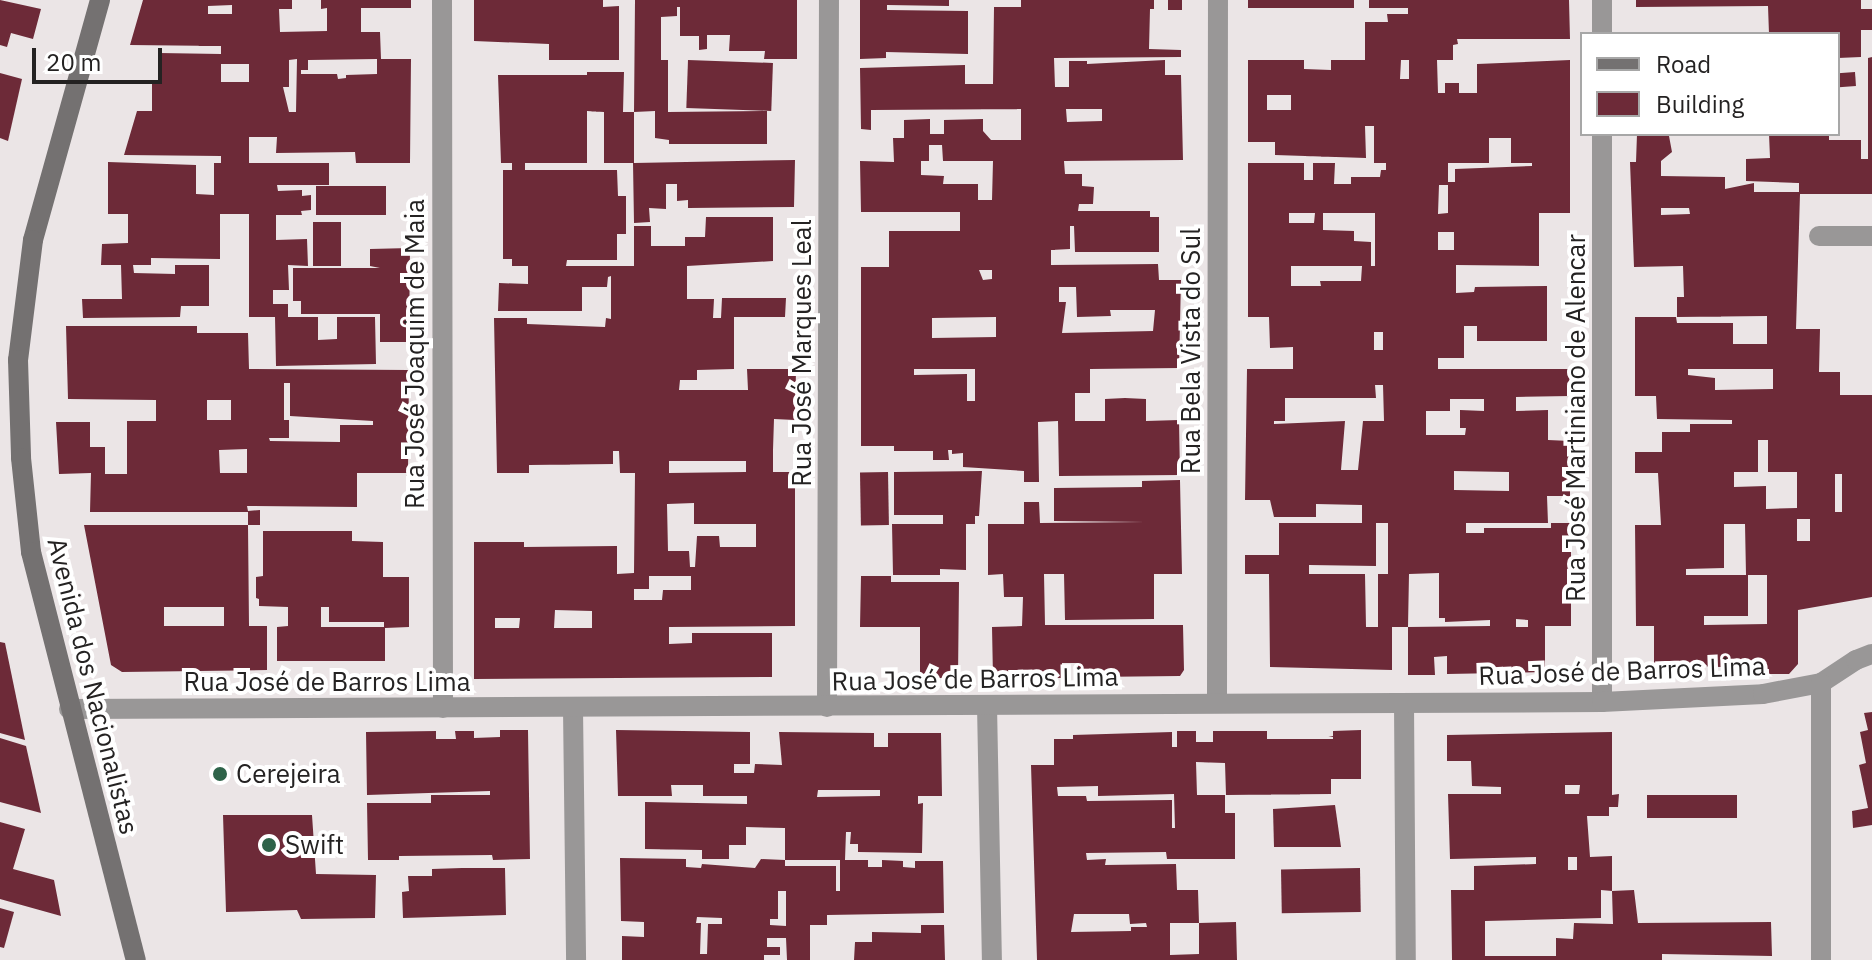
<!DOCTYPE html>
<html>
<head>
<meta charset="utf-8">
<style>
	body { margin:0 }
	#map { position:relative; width:1872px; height:960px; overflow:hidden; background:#ebe5e6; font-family:"IBM Plex Sans",sans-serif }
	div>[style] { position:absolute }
	.building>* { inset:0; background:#6d2a38; transform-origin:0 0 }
	.street>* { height:20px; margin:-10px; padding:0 10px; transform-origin:10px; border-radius:10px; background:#999797 }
	.secondary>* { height:20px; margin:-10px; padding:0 10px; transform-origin:10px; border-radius:10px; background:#747171 }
	.dots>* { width:22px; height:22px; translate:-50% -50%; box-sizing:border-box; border:4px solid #fff; border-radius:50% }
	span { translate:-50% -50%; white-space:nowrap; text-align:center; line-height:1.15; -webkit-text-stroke:8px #fff; paint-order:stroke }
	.street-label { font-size:26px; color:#242222 }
	.poi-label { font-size:26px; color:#242222 }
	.left { translate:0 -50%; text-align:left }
	.legend { position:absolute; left:1580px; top:32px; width:260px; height:104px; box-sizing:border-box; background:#fff; border:2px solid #a7a7a7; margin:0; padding:10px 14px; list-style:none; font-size:24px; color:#242222 }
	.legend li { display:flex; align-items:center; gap:16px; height:40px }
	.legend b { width:40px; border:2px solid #a7a7a7 }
	.scale { position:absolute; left:32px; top:48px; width:130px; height:36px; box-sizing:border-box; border:4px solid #242222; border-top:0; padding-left:10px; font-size:24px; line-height:28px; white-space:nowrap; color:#242222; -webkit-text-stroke:6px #fff; paint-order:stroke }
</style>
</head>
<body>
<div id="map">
	<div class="building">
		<i style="clip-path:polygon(0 0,41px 9px,33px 39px,11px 33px,7px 47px,0 45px)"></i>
		<i style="clip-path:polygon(evenodd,143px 0,292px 0,292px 9px,279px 9px,280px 32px,327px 31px,327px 8px,321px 9px,321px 0,411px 0,411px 8px,361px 8px,361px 32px,380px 32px,381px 59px,411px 59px,410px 163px,356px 163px,355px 152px,276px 153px,277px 137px,249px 137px,249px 163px,329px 163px,329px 185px,277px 185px,278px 191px,302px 190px,302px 196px,311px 195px,311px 210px,301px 211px,302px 215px,276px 215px,276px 240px,307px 239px,308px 266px,288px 265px,289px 290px,273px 290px,273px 304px,288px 304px,288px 317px,318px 317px,318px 340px,337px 339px,337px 317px,375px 317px,376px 364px,276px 366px,275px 317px,249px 317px,249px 214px,220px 214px,220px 259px,151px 258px,151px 265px,133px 265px,134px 273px,175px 274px,175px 265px,209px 265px,209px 306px,181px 306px,180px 317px,83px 318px,82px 299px,122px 299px,121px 265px,101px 265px,102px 244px,128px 243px,128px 214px,108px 214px,108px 162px,196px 165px,196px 194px,214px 195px,214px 163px,221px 163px,221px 156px,124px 155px,137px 111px,152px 111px,152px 83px,159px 83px,159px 53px,221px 54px,221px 46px,130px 45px,143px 0,232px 5px,232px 14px,208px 14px,208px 6px,232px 5px,143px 0,297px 59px,296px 112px,289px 112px,283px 87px,289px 87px,289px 60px,297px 59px,143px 0,377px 59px,377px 74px,346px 75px,346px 78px,338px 79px,337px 74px,301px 74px,301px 70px,308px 70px,308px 60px,377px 59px,143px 0,221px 64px,249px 64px,249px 82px,221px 82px,221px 64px)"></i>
		<i style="clip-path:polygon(474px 0,603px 0,603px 7px,619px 6px,619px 60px,549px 60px,549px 44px,474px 41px)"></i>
		<i style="clip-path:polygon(635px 0,797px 0,797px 59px,764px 59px,765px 51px,729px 51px,730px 35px,707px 35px,707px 49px,699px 50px,699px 36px,680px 36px,680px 7px,677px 7px,677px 16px,661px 17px,661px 60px,668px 60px,668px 112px,767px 111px,767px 144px,669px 144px,669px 140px,655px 138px,655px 111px,634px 112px)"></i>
		<i style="clip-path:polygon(860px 0,949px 0,949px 6px,887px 5px,887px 10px,968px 11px,968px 54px,886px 52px,886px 58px,860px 59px)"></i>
		<i style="clip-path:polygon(evenodd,1021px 0,1154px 0,1154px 9px,1150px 9px,1149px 49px,1181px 50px,1181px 57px,1054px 58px,1055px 87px,1069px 87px,1069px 61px,1087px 61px,1087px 64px,1165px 60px,1165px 75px,1181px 75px,1183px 160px,1064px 161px,1065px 174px,1082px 174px,1082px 186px,1094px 187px,1093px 204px,1079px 204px,1078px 211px,1150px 211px,1150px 217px,1159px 217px,1159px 252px,1075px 252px,1074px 226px,1070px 226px,1070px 249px,1051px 250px,1051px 265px,1158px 264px,1159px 280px,1181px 280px,1179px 368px,1090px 369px,1090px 393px,1075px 393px,1075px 421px,1105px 421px,1105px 399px,1125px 398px,1146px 399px,1146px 421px,1179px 420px,1180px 475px,1059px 476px,1058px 421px,1038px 422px,1039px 482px,1024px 482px,1024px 471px,963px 467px,963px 453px,952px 454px,952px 450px,948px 450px,949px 460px,933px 460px,933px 451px,894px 451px,894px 446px,861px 446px,861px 267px,889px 267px,889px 231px,960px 231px,960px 212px,861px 212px,860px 161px,894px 162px,893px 138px,904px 138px,904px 120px,930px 119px,930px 134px,944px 134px,944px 120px,983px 119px,983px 131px,991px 140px,1021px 140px,1021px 109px,871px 110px,871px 130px,861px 129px,860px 68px,965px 65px,965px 84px,993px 84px,994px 7px,1021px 7px,1021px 0,1066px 109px,1102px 109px,1102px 121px,1067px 122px,1066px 109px,1021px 0,929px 145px,942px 145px,943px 161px,993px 161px,992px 200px,978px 200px,978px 184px,943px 184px,944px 176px,921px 175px,921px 161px,929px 161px,929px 145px,1021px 0,979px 270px,992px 270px,992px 279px,983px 280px,979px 270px,1021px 0,1059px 287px,1076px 287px,1077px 317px,1111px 316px,1110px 310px,1155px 310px,1153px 331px,1062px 333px,1066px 302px,1059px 302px,1059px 287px,1021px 0,996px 317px,996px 337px,932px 338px,932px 318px,996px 317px,1021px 0,914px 369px,975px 369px,975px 401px,967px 401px,967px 374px,914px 375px,914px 369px)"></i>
		<i style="left:1168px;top:0;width:14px;height:10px"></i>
		<i style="left:1248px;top:0;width:106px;height:8px"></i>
		<i style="clip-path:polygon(evenodd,1369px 0,1569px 0,1570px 39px,1457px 39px,1458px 44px,1453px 45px,1453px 60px,1437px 60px,1438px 93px,1445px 93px,1445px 83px,1459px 83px,1459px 93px,1477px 93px,1477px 64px,1570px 60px,1570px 213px,1539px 213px,1539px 266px,1456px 265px,1456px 293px,1474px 292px,1475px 287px,1547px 286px,1547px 341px,1477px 341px,1477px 326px,1464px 326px,1464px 358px,1438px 358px,1438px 369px,1569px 369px,1570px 396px,1516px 397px,1516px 411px,1548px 410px,1548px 440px,1570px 441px,1570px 496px,1547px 496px,1548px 523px,1466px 523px,1466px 533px,1484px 533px,1484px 528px,1551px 528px,1551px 523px,1571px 523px,1571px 626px,1545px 626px,1545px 672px,1447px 674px,1447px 656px,1434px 657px,1435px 675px,1408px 675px,1408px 627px,1490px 626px,1490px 620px,1445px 622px,1445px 618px,1439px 618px,1439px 573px,1409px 574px,1408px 627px,1392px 627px,1392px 670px,1270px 667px,1269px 574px,1245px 574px,1245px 555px,1279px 555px,1279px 523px,1362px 523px,1362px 505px,1316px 504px,1316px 517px,1274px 517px,1270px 500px,1245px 500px,1247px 369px,1293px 369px,1293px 347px,1270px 348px,1269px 317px,1248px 317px,1248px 163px,1304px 163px,1304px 180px,1313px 180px,1313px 163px,1335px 163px,1334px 184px,1351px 184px,1351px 177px,1380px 177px,1381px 170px,1386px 170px,1386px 163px,1374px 163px,1374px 126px,1365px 126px,1366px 158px,1275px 155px,1275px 142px,1248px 142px,1248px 60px,1304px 60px,1304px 69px,1331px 70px,1331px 60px,1365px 60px,1365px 22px,1388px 22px,1387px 14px,1408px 14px,1408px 8px,1369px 8px,1369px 0,1401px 60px,1409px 60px,1409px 79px,1400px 79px,1401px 60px,1369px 0,1267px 95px,1291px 95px,1291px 110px,1267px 110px,1267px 95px,1369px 0,1489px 138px,1511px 138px,1511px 163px,1532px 163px,1532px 166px,1455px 169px,1455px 182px,1448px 182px,1448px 163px,1489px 163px,1489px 138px,1369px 0,1439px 185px,1448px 185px,1448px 213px,1438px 214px,1439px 185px,1369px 0,1289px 213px,1315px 213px,1314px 223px,1289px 223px,1289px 213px,1369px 0,1323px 213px,1375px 213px,1375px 266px,1371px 266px,1371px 242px,1354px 241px,1354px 231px,1323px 230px,1323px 213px,1369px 0,1438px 232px,1454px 232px,1454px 250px,1438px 250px,1438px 232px,1369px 0,1291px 266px,1362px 266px,1361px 281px,1320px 281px,1321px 286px,1291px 286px,1291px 266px,1369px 0,1374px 332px,1383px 332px,1383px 350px,1374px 350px,1374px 332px,1369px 0,1375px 385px,1383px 385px,1384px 421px,1363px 421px,1358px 470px,1341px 470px,1345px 421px,1274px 424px,1274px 421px,1285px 421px,1285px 398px,1376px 398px,1375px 385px,1369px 0,1450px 399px,1484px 399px,1484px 411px,1460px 410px,1460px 428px,1466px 428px,1465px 435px,1426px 435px,1426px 411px,1450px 411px,1450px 399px,1369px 0,1454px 471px,1509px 472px,1509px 491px,1454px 490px,1454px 471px,1369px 0,1376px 523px,1388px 523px,1388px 574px,1378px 574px,1378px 627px,1366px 627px,1365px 574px,1309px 574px,1309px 565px,1376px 566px,1376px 523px,1369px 0,1516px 619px,1528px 620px,1528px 627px,1516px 627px,1516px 619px)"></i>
		<i style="clip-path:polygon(1636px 0,1861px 0,1861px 9px,1872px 9px,1872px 30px,1861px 30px,1861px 57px,1838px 58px,1838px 34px,1769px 34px,1768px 6px,1636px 7px)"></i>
		<i style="clip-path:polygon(evenodd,1872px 57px,1872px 194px,1800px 194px,1796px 329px,1820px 329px,1819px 372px,1840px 372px,1840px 395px,1872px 395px,1872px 597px,1798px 610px,1798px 664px,1789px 674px,1768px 674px,1767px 664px,1757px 665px,1757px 674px,1745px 675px,1745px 668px,1697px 666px,1697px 675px,1654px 675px,1654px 626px,1636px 626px,1635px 525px,1661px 525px,1658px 473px,1635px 473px,1635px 452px,1662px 452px,1662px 432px,1690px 432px,1690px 424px,1732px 424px,1732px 420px,1657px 419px,1656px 396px,1635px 396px,1635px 317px,1676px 317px,1677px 323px,1733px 323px,1733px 344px,1767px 344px,1767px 316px,1677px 317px,1677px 297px,1684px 297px,1683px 266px,1634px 267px,1630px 162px,1636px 162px,1637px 134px,1669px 136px,1672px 152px,1661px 161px,1661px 176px,1725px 177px,1725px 189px,1754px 183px,1754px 192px,1799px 192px,1799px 183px,1746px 181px,1746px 159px,1770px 158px,1769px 134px,1829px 134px,1829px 140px,1861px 140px,1861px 159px,1868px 159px,1868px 58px,1872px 57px,1661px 208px,1689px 208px,1690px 214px,1661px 215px,1661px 208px,1872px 57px,1688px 369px,1773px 369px,1773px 389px,1715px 390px,1715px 378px,1688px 375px,1688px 369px,1872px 57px,1758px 440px,1768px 440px,1768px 472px,1797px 472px,1797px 508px,1766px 509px,1766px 486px,1734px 487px,1734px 472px,1758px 472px,1758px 440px,1872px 57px,1835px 474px,1842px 474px,1842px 512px,1835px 512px,1835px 474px,1872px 57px,1797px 519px,1810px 519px,1810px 541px,1797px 541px,1797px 519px,1872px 57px,1724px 524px,1745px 524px,1746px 575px,1686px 575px,1686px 569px,1724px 568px,1724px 524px,1872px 57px,1748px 575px,1767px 575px,1767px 624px,1704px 625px,1704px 616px,1748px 616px,1748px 575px)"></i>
		<i style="left:688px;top:60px;width:85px;height:48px;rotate:2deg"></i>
		<i style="clip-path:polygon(evenodd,587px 72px,624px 72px,623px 112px,634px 112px,634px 163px,795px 160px,794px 207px,688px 208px,688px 200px,677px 201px,677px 184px,666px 184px,666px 209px,649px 208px,650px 222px,634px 223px,633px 163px,604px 163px,604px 112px,587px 111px,587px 163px,525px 163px,525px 170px,617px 170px,618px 196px,626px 196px,626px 234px,617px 234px,617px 260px,567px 260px,566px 266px,634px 266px,634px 226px,651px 226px,651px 246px,685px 246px,685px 237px,705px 237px,706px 217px,773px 217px,773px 261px,687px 266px,687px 299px,714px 299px,713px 318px,721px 318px,722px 298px,786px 298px,785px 317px,734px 317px,734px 369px,697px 370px,697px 380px,680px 380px,679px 390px,748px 390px,747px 369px,796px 369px,795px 420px,774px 419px,773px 450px,773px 472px,795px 472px,795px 626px,669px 627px,669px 644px,692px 643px,692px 633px,772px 633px,772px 677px,474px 679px,474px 542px,524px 542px,524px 547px,617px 546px,617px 574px,634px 573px,635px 473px,620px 473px,619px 451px,613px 451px,613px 464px,529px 465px,529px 473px,497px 473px,494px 318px,527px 318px,527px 324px,605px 327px,606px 318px,611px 319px,611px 276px,608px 277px,607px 287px,582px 287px,582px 311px,498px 311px,499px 283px,528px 284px,528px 266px,512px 266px,512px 259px,503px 259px,503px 170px,512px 170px,512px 163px,501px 163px,498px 75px,587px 75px,587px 72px,669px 461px,746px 461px,746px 472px,669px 473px,669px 461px,587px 72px,694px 503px,694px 524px,756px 524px,756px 547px,720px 547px,719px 536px,697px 536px,695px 567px,690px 567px,689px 551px,668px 551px,667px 504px,694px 503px,587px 72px,649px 576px,691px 576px,691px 590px,663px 590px,662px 600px,634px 600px,634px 589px,649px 589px,649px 576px,587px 72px,555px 610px,592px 611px,592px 628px,554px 628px,555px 610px,587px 72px,495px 618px,520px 618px,519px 628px,495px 628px,495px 618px)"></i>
		<i style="left:1855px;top:72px;width:14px;height:17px;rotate:86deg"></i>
		<i style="clip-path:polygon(0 73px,22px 79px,8px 141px,0 138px)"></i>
		<i style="left:316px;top:186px;width:70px;height:29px"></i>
		<i style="left:313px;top:222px;width:28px;height:44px"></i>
		<i style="clip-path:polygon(410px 248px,409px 342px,380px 342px,380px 314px,301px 314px,301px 301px,293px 301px,293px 268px,380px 268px,370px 266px,370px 249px)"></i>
		<i style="clip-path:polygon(evenodd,66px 326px,197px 326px,197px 333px,248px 333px,249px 369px,409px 370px,408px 473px,357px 473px,357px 507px,247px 506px,248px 511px,260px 510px,260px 525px,248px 525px,248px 512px,90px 512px,91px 473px,59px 474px,56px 422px,90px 422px,90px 447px,105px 447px,105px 474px,127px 474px,127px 421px,156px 421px,156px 400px,68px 399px,66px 326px,284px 383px,290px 383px,290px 416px,373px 421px,373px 425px,340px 425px,340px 442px,270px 441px,269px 438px,289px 438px,289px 420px,284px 420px,284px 383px,66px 326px,207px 400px,231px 400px,231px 420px,207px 420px,207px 400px,66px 326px,247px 449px,247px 473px,220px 473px,219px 450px,247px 449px)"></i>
		<i style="clip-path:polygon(982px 471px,979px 516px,975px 516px,975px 524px,966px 524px,966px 570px,940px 569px,940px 575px,893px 575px,892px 524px,943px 524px,943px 515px,894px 515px,894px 472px)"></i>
		<i style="left:888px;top:472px;width:53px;height:28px;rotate:89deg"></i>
		<i style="clip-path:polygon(1180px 480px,1182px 574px,1154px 574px,1154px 619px,1065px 620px,1064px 574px,1044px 574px,1045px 625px,1183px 625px,1184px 670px,1180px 676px,1091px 677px,1091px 671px,1084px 672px,1084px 678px,1078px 677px,1078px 663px,1062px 663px,1062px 678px,993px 678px,992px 627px,1022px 626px,1023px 597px,1004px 597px,1003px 574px,988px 575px,988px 524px,1024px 524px,1024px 502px,1039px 502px,1040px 523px,1145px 522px,1054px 521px,1054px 488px,1142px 487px,1142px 481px)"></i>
		<i style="clip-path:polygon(evenodd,84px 525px,248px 525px,249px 626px,267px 626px,267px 670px,122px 672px,111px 665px,84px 525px,164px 607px,224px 607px,224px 626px,164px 626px,164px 607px)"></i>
		<i style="clip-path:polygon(evenodd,263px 531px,352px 531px,352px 541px,383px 542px,383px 577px,409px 577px,409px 627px,385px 628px,385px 661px,277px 661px,277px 627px,288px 626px,288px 607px,259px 606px,259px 599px,256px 598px,256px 577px,263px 576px,263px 531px,321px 607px,329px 607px,329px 622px,384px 622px,384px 627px,321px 627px,321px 607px)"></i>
		<i style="clip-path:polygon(861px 576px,891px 576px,891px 582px,959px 582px,958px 678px,920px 678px,920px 627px,860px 627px)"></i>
		<i style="clip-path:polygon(0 642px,5px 643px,25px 740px,0 733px)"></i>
		<i style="clip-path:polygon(1872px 712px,1872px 825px,1853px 828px,1852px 811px,1868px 808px,1859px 765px,1866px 763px,1860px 732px,1868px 730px,1864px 713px)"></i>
		<i style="clip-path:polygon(500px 730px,528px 730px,530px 859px,493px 860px,492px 855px,399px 856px,399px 860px,368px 860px,367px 803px,431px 803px,431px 795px,490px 795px,490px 791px,367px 795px,366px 732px,436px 731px,436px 739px,456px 739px,455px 731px,474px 731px,474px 738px,500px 737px)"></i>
		<i style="clip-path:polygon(evenodd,616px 730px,750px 732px,750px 764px,734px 764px,734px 773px,754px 773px,755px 764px,782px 765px,779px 732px,874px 733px,874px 747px,888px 747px,888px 733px,941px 733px,942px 796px,918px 796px,918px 804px,923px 803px,922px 853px,858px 852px,858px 844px,850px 844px,851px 832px,846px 832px,845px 860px,868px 860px,868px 867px,882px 867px,882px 860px,903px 861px,903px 867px,915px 868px,915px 861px,943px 861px,944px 913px,827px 915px,827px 925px,810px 925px,810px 960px,787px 960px,786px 938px,767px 938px,767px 947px,780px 947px,780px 955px,764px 955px,764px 960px,622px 960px,622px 936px,644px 937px,644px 922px,621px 921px,620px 858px,686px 859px,686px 867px,701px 868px,702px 864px,755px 868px,761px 859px,785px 860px,785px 866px,836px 866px,836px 891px,840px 891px,840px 860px,785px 860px,785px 828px,746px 827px,746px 845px,729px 845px,729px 859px,702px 859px,702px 850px,645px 849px,645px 802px,747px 804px,747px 796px,703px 796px,703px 785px,671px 785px,672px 796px,618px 796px,616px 730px,818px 790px,880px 790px,880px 796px,817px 797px,818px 790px,616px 730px,778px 891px,786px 891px,786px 926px,770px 925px,770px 919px,778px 919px,778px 891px,616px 730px,697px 917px,722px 918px,722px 924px,708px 924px,707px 954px,700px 954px,701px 923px,696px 923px,697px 917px)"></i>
		<i style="clip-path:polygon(evenodd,1361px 730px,1361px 779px,1331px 779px,1331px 794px,1226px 795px,1225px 763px,1196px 762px,1197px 795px,1225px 795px,1225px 813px,1235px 813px,1235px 859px,1167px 859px,1166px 852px,1086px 853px,1087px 860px,1106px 859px,1105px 865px,1176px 864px,1177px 890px,1198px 890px,1199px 923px,1236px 922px,1237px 960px,1037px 960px,1031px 765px,1054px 765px,1054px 739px,1073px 739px,1073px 735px,1172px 732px,1172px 747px,1177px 747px,1177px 731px,1196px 731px,1196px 742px,1213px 742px,1213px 731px,1267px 731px,1267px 739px,1333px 739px,1333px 731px,1361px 730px,1098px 786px,1098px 796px,1174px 794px,1175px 828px,1172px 828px,1172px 800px,1087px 801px,1086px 796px,1058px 796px,1057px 787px,1098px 786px,1361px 730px,1074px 914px,1129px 914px,1130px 924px,1146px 923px,1147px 927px,1131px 927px,1131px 931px,1071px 932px,1074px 914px,1361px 730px,1170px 923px,1199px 923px,1199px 954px,1170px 955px,1170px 923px)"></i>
		<i style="clip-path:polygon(evenodd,1612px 732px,1612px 795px,1619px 794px,1618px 807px,1609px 807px,1609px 816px,1587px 816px,1590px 857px,1612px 856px,1612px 891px,1601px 890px,1601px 918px,1485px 921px,1485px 956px,1556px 956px,1556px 938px,1573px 939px,1574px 923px,1613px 924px,1612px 891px,1634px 890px,1638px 923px,1771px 922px,1772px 956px,1662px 954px,1662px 960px,1452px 960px,1451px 890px,1474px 890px,1474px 866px,1536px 864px,1536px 857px,1450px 859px,1448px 794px,1501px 794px,1501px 787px,1472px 786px,1471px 761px,1447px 761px,1447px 735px,1612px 732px,1565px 785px,1580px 785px,1579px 794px,1565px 794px,1565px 785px,1612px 732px,1568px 857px,1577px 857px,1577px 870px,1568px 870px,1568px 857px)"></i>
		<i style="clip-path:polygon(0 738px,26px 746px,41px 813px,0 802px)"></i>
		<i style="left:1647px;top:795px;width:90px;height:23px"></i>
		<i style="clip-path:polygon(1335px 805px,1341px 847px,1274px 847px,1273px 809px)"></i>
		<i style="clip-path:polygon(223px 815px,312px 815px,316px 874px,376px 875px,375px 918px,301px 919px,297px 910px,226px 912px)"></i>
		<i style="clip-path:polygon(0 822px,25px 829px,13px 869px,54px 880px,61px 916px,0 899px)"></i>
		<i style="clip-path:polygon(462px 868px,505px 868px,506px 915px,403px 918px,402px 892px,409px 891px,408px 876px,432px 876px,432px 869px)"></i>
		<i style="left:1360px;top:868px;width:44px;height:79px;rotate:89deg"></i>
		<i style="clip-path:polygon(0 908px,14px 912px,4px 948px,0 947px)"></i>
		<i style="clip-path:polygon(921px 925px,944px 925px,945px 960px,854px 960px,855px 942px,872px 942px,872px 932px,921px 933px)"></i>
	</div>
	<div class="street">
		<i style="left:442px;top:0;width:708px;rotate:89.92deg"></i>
		<i style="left:1602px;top:0;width:34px;rotate:90deg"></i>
		<i style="left:1602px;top:134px;width:568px;rotate:90deg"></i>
		<i style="left:1819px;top:236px;width:53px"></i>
		<i style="left:1217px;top:702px;width:702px;rotate:-89.92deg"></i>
		<i style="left:1404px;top:703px;width:257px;rotate:89.6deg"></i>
		<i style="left:987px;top:705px;width:255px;rotate:88.9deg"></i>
		<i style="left:827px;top:707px;width:707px;rotate:-89.84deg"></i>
		<i style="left:573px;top:708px;width:252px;rotate:89.3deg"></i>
		<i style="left:69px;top:709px;width:1533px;rotate:-0.26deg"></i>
		<i style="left:1602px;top:702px;width:161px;rotate:-2.8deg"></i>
		<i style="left:1763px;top:694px;width:59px;rotate:-10.7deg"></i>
		<i style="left:1821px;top:683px;width:42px;rotate:-33.3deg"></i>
		<i style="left:1856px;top:660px;width:17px;rotate:-21deg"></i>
		<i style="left:1821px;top:960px;width:277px;rotate:-90deg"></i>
	</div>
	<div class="secondary">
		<i style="left:100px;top:0;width:249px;rotate:105.6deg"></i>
		<i style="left:33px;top:240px;width:121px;rotate:97.1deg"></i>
		<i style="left:18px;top:360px;width:98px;rotate:88.2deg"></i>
		<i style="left:21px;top:458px;width:95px;rotate:83.9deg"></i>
		<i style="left:31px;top:552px;width:421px;rotate:75.6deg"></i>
	</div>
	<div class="dots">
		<i style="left:220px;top:774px;background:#2e6349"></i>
		<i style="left:269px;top:845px;background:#2e6349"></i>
	</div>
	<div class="street-label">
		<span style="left:1191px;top:351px;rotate:-90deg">Rua Bela Vista do Sul</span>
		<span style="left:802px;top:353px;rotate:-90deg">Rua José Marques Leal</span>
		<span style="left:415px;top:354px;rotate:-90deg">Rua José Joaquim de Maia</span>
		<span style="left:1576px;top:418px;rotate:-90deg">Rua José Martiniano de Alencar</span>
		<span style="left:1622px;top:671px;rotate:-2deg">Rua José de Barros Lima</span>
		<span style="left:975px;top:679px;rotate:-1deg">Rua José de Barros Lima</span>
		<span style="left:327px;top:682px">Rua José de Barros Lima</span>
		<span style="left:93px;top:686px;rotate:76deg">Avenida dos Nacionalistas</span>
	</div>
	<div class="poi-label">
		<span class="left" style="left:236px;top:774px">Cerejeira</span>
		<span class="left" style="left:285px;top:845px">Swift</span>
	</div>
	<ul class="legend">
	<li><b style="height:10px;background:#747171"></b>Road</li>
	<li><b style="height:22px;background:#6d2a38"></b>Building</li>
	</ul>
	<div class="scale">20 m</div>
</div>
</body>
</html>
